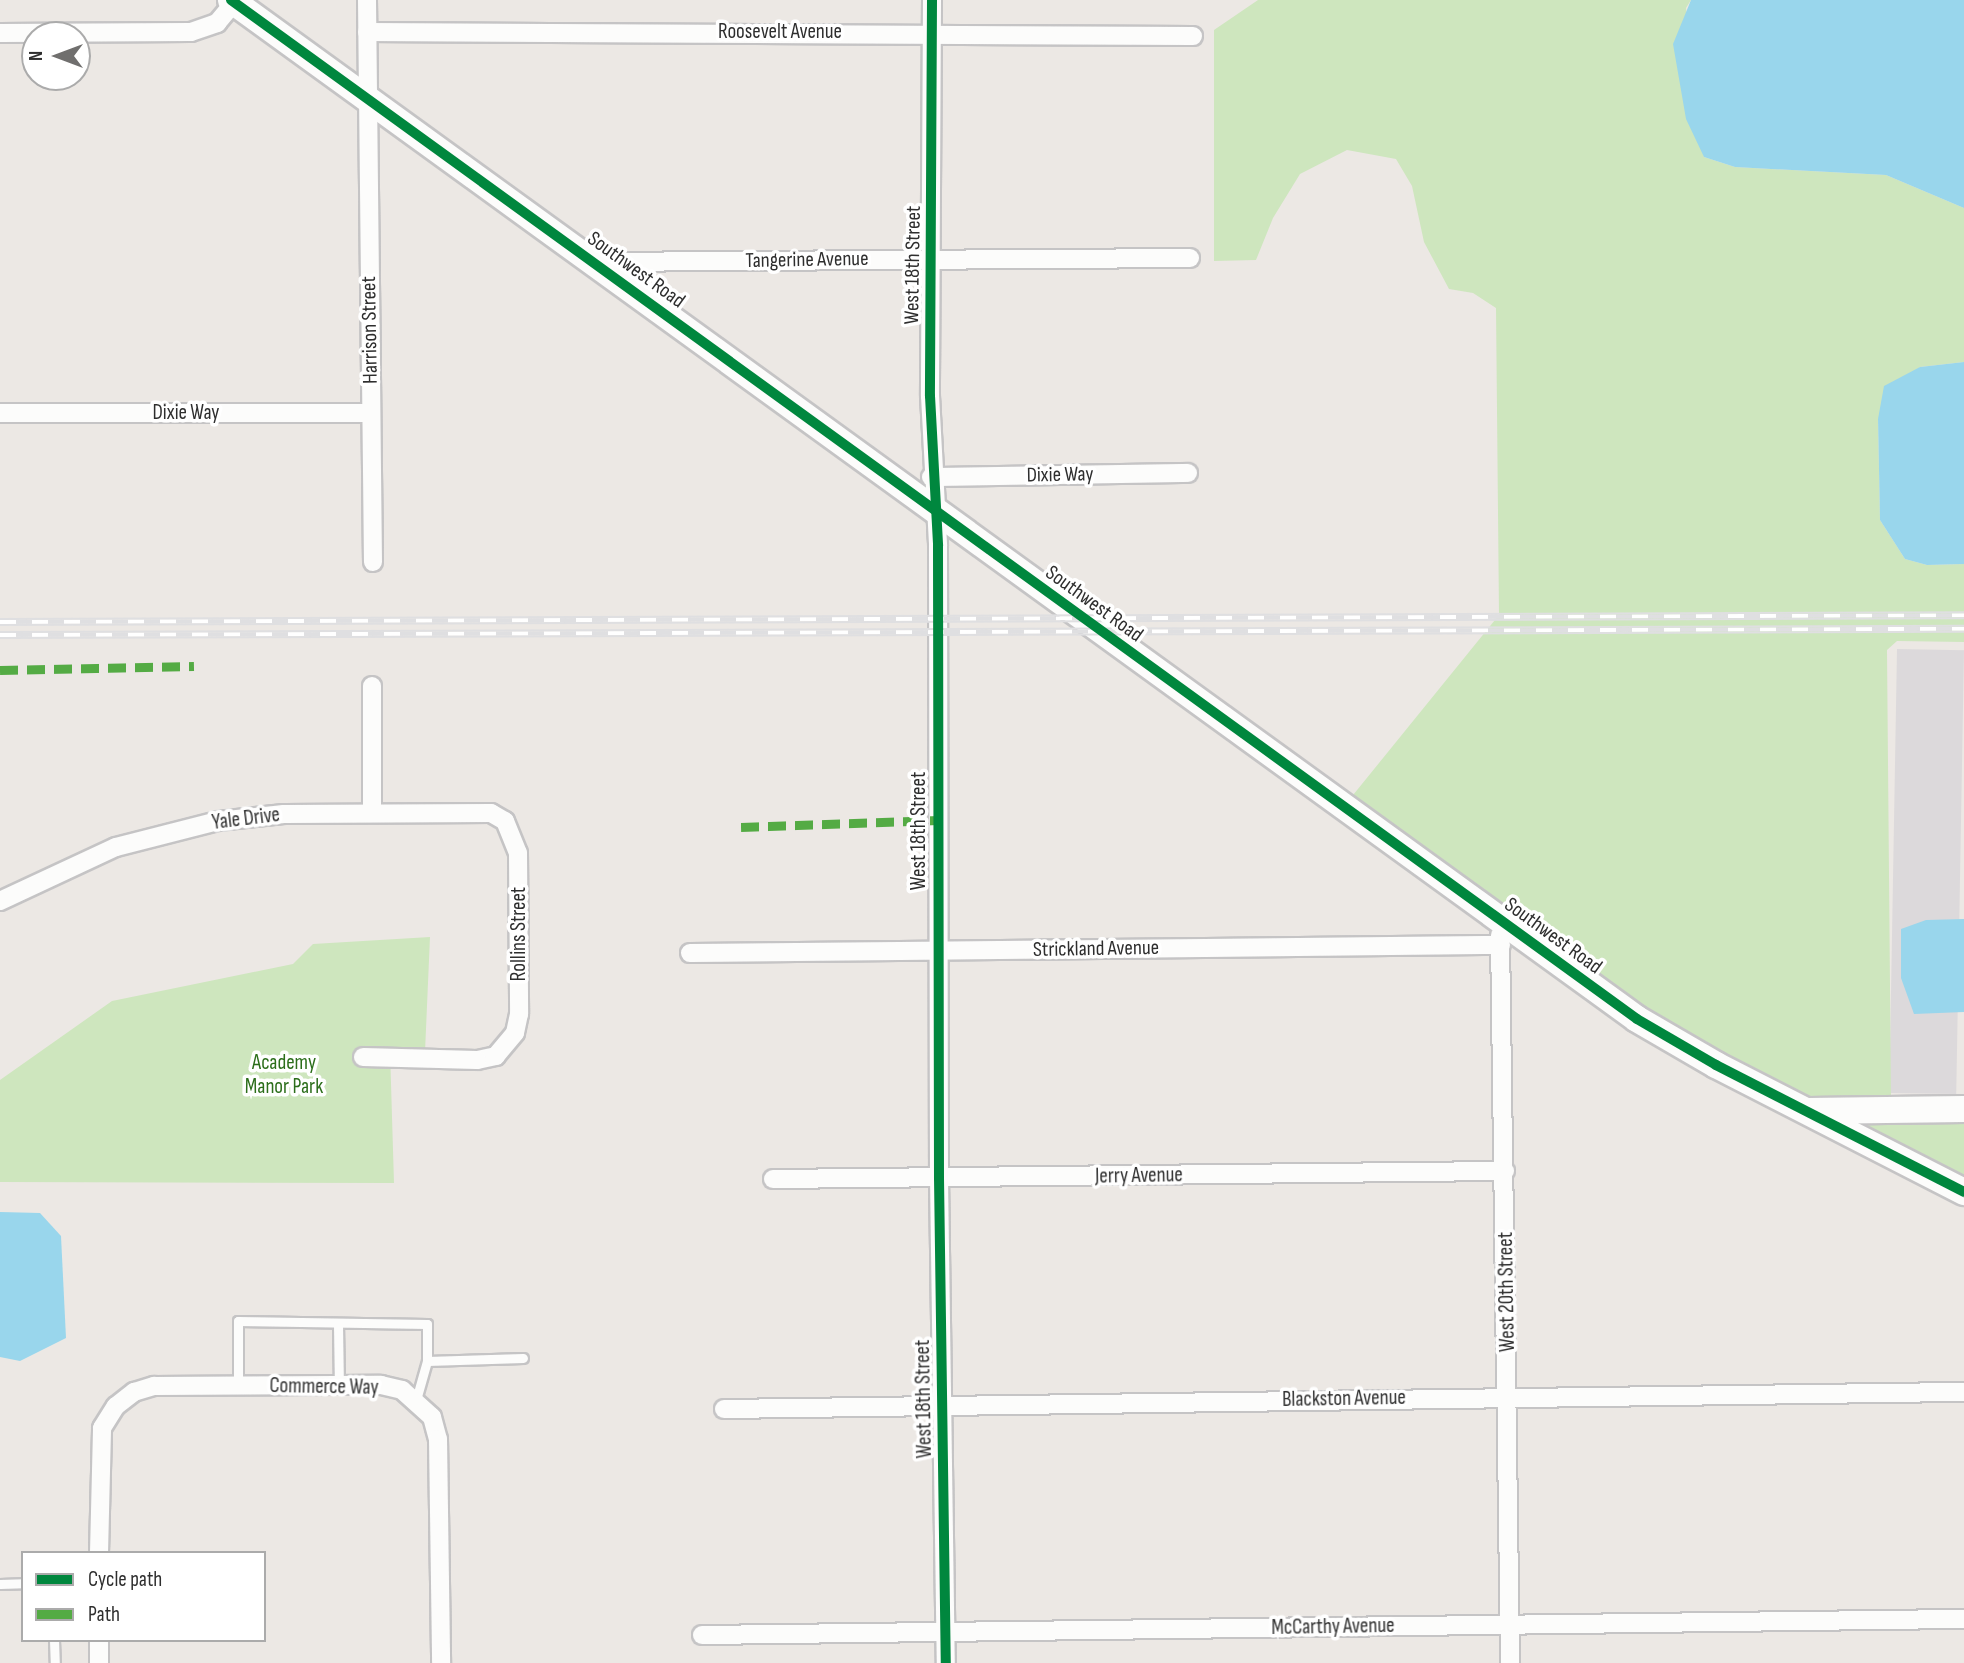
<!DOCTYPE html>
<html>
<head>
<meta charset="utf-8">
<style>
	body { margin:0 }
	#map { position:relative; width:1964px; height:1663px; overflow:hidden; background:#ece8e4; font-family:"Sofia Sans Condensed",sans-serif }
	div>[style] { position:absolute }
	.industrial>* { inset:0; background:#dcd9db; transform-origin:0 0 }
	.green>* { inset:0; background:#cee6be }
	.water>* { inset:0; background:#99d6ec }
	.roads { filter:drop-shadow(2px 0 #c5c4c5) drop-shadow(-2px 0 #c5c4c5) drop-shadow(0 2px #c5c4c5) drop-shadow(0 -2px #c5c4c5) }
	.lane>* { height:9px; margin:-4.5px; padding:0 4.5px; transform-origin:4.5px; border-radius:4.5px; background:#fcfcfb }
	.street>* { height:18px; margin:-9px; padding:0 9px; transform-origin:9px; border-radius:9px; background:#fcfcfb }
	.secondary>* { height:26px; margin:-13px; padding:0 13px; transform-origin:13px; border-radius:13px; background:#fcfcfb }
	.rail>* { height:8px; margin-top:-4px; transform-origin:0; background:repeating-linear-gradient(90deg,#fff 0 16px,#dfdfe1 0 32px); box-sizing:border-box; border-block:2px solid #dfdfe1 }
	.quiet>* { height:9px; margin-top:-4.5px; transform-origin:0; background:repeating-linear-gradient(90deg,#54ab44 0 18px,transparent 0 27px) }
	.cycleway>* { height:10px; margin:-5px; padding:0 5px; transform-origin:5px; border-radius:5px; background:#00873e }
	span { translate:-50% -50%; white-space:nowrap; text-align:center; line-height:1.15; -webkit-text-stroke:7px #fff; paint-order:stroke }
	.street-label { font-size:21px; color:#2e2e2e }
	.park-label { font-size:21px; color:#2c6e1b }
	.legend { position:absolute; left:21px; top:1551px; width:245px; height:91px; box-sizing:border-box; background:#fff; border:2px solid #ababab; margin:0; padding:9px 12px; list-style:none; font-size:21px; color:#2e2e2e }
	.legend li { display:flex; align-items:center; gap:14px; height:35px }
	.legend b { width:35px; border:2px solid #ababab }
	.north { position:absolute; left:21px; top:21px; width:70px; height:70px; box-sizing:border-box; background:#fff; border:2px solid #ababab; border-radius:50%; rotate:270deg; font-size:19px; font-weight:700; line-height:28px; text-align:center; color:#2e2e2e }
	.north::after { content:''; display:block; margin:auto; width:24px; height:32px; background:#706f6e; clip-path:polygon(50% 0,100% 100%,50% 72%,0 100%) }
</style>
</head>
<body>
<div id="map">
	<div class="industrial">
		<i style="left:1897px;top:649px;width:67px;height:444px;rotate:1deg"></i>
	</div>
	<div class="green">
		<i style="clip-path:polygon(1258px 0,1691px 0,1686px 8px,1704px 157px,1735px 167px,1886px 175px,1964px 208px,1964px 362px,1920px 367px,1878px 419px,1880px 520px,1905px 559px,1927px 565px,1964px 564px,1964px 642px,1897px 641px,1887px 650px,1891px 1098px,1809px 1101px,1643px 1011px,1349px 800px,1499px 615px,1496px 308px,1473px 293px,1449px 289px,1424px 242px,1412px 186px,1396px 159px,1347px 150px,1300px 174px,1273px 218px,1256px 260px,1214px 261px,1214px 30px)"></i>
		<i style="clip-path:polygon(430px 937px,425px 1052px,390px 1050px,394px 1183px,0 1182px,0 1080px,112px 1001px,293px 964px,313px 944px)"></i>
		<i style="clip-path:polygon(1964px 1118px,1964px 1180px,1845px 1120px)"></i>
	</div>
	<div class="water">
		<i style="clip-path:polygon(1691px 0,1964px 0,1964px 208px,1886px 175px,1735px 167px,1704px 157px,1686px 119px,1673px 44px)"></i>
		<i style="clip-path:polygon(1964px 362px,1964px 564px,1927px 565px,1905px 559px,1880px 520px,1878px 419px,1884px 386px,1920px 367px)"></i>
		<i style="clip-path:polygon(1964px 919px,1964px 1012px,1914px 1014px,1901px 978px,1901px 929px,1926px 920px)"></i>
		<i style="clip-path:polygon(0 1212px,40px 1213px,61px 1236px,66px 1338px,20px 1361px,0 1357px)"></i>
	</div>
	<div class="roads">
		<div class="lane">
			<i style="left:338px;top:1325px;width:61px;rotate:89.1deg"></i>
			<i style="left:427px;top:1361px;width:96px;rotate:-1.8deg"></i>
			<i style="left:238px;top:1386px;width:65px;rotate:-90deg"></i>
			<i style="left:238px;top:1321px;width:189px;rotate:0.9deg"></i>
			<i style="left:427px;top:1324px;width:37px;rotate:90deg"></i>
			<i style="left:427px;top:1361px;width:41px;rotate:105.8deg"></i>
			<i style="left:0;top:1584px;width:23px;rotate:-2deg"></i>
			<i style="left:54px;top:1640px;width:23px;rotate:88deg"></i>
		</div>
		<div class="street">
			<i style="left:367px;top:0;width:562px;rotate:89.39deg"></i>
			<i style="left:932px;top:0;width:396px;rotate:90.3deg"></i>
			<i style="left:930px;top:396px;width:150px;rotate:86.9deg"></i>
			<i style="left:938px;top:546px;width:632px;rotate:89.91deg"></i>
			<i style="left:939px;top:1178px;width:485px;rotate:89.2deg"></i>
			<i style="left:367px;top:32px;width:826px;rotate:0.28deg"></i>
			<i style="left:0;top:33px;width:191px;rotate:-0.3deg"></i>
			<i style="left:191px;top:32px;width:28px;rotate:-19deg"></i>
			<i style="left:217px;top:23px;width:26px;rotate:-50deg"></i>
			<i style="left:591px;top:262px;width:599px;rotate:-0.38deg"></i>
			<i style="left:0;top:413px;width:371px"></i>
			<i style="left:931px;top:477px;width:257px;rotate:-0.9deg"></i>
			<i style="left:372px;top:811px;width:125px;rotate:-90deg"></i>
			<i style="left:0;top:901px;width:128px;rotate:-25deg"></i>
			<i style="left:116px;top:847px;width:105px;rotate:-14.3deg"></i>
			<i style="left:218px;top:821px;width:66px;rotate:-6.1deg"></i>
			<i style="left:284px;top:814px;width:207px;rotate:-0.3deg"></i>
			<i style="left:491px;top:813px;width:16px;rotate:30deg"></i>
			<i style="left:505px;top:821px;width:35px;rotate:68deg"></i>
			<i style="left:518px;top:853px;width:161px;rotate:89.6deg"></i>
			<i style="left:519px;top:1014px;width:19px;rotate:102deg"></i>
			<i style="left:515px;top:1033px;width:30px;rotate:130deg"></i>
			<i style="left:496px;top:1056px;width:19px;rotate:168deg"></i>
			<i style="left:477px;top:1060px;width:114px;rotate:-178.5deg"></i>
			<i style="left:1500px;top:935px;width:728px;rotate:89.21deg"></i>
			<i style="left:690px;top:953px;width:811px;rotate:-0.57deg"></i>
			<i style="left:773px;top:1179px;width:732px;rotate:-0.63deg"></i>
			<i style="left:724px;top:1409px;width:1240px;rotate:-0.79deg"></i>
			<i style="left:99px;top:1553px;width:125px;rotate:-88.6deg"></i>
			<i style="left:102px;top:1428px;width:26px;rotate:-58deg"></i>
			<i style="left:116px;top:1406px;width:23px;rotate:-38deg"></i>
			<i style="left:134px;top:1392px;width:21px;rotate:-17deg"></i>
			<i style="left:154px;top:1386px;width:227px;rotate:-0.3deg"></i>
			<i style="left:381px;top:1385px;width:22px;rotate:13deg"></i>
			<i style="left:402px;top:1390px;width:40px;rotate:42deg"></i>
			<i style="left:432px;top:1417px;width:23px;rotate:75deg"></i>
			<i style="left:438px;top:1439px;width:224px;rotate:89.2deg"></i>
			<i style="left:702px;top:1635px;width:1262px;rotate:-0.73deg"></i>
			<i style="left:99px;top:1640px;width:23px;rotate:90deg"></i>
		</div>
		<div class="secondary">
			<i style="left:231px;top:0;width:1736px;rotate:35.93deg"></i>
			<i style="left:1637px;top:1019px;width:91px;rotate:30.2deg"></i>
			<i style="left:1716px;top:1065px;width:279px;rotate:27.1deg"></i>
			<i style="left:1809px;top:1111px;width:155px;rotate:-0.7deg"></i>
		</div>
	</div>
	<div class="rail">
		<i style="left:0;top:622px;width:1964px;rotate:-0.2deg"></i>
		<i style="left:0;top:635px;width:1964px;rotate:-0.18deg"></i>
	</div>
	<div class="quiet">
		<i style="left:0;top:670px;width:194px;rotate:-1.2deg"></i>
		<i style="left:741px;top:827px;width:198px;rotate:-2deg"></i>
	</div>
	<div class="cycleway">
		<i style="left:231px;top:0;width:1736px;rotate:35.93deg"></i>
		<i style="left:1637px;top:1019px;width:91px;rotate:30.2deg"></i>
		<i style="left:1716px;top:1065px;width:279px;rotate:27.1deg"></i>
		<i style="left:932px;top:0;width:396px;rotate:90.3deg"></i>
		<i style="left:930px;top:396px;width:150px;rotate:86.9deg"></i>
		<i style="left:938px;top:546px;width:632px;rotate:89.91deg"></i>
		<i style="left:939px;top:1178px;width:485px;rotate:89.2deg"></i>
	</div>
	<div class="street-label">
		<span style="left:780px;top:32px">Roosevelt Avenue</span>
		<span style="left:807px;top:260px;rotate:-1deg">Tangerine Avenue</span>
		<span style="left:913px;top:265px;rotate:-89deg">West 18th Street</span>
		<span style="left:636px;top:270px;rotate:36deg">Southwest Road</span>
		<span style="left:370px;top:330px;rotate:-91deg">Harrison Street</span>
		<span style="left:186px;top:413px">Dixie Way</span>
		<span style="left:1060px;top:475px;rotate:-1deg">Dixie Way</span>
		<span style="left:1094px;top:604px;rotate:36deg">Southwest Road</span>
		<span style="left:246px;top:819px;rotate:-7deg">Yale Drive</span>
		<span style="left:919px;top:831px;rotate:-90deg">West 18th Street</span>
		<span style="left:519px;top:934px;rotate:-90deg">Rollins Street</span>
		<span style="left:1553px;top:936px;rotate:36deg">Southwest Road</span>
		<span style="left:1096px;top:949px;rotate:-1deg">Strickland Avenue</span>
		<span style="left:1139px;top:1176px;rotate:-1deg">Jerry Avenue</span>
		<span style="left:1507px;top:1292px;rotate:-91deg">West 20th Street</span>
		<span style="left:324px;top:1387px;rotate:1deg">Commerce Way</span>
		<span style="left:924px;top:1399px;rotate:-91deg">West 18th Street</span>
		<span style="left:1344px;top:1399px;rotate:-1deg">Blackston Avenue</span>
		<span style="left:1333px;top:1627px;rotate:-1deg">McCarthy Avenue</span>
	</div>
	<div class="park-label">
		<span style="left:284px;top:1075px">Academy<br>Manor Park</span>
	</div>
	<ul class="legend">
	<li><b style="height:9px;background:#00873e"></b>Cycle path</li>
	<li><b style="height:9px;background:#54ab44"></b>Path</li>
	</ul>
	<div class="north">N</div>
</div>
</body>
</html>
